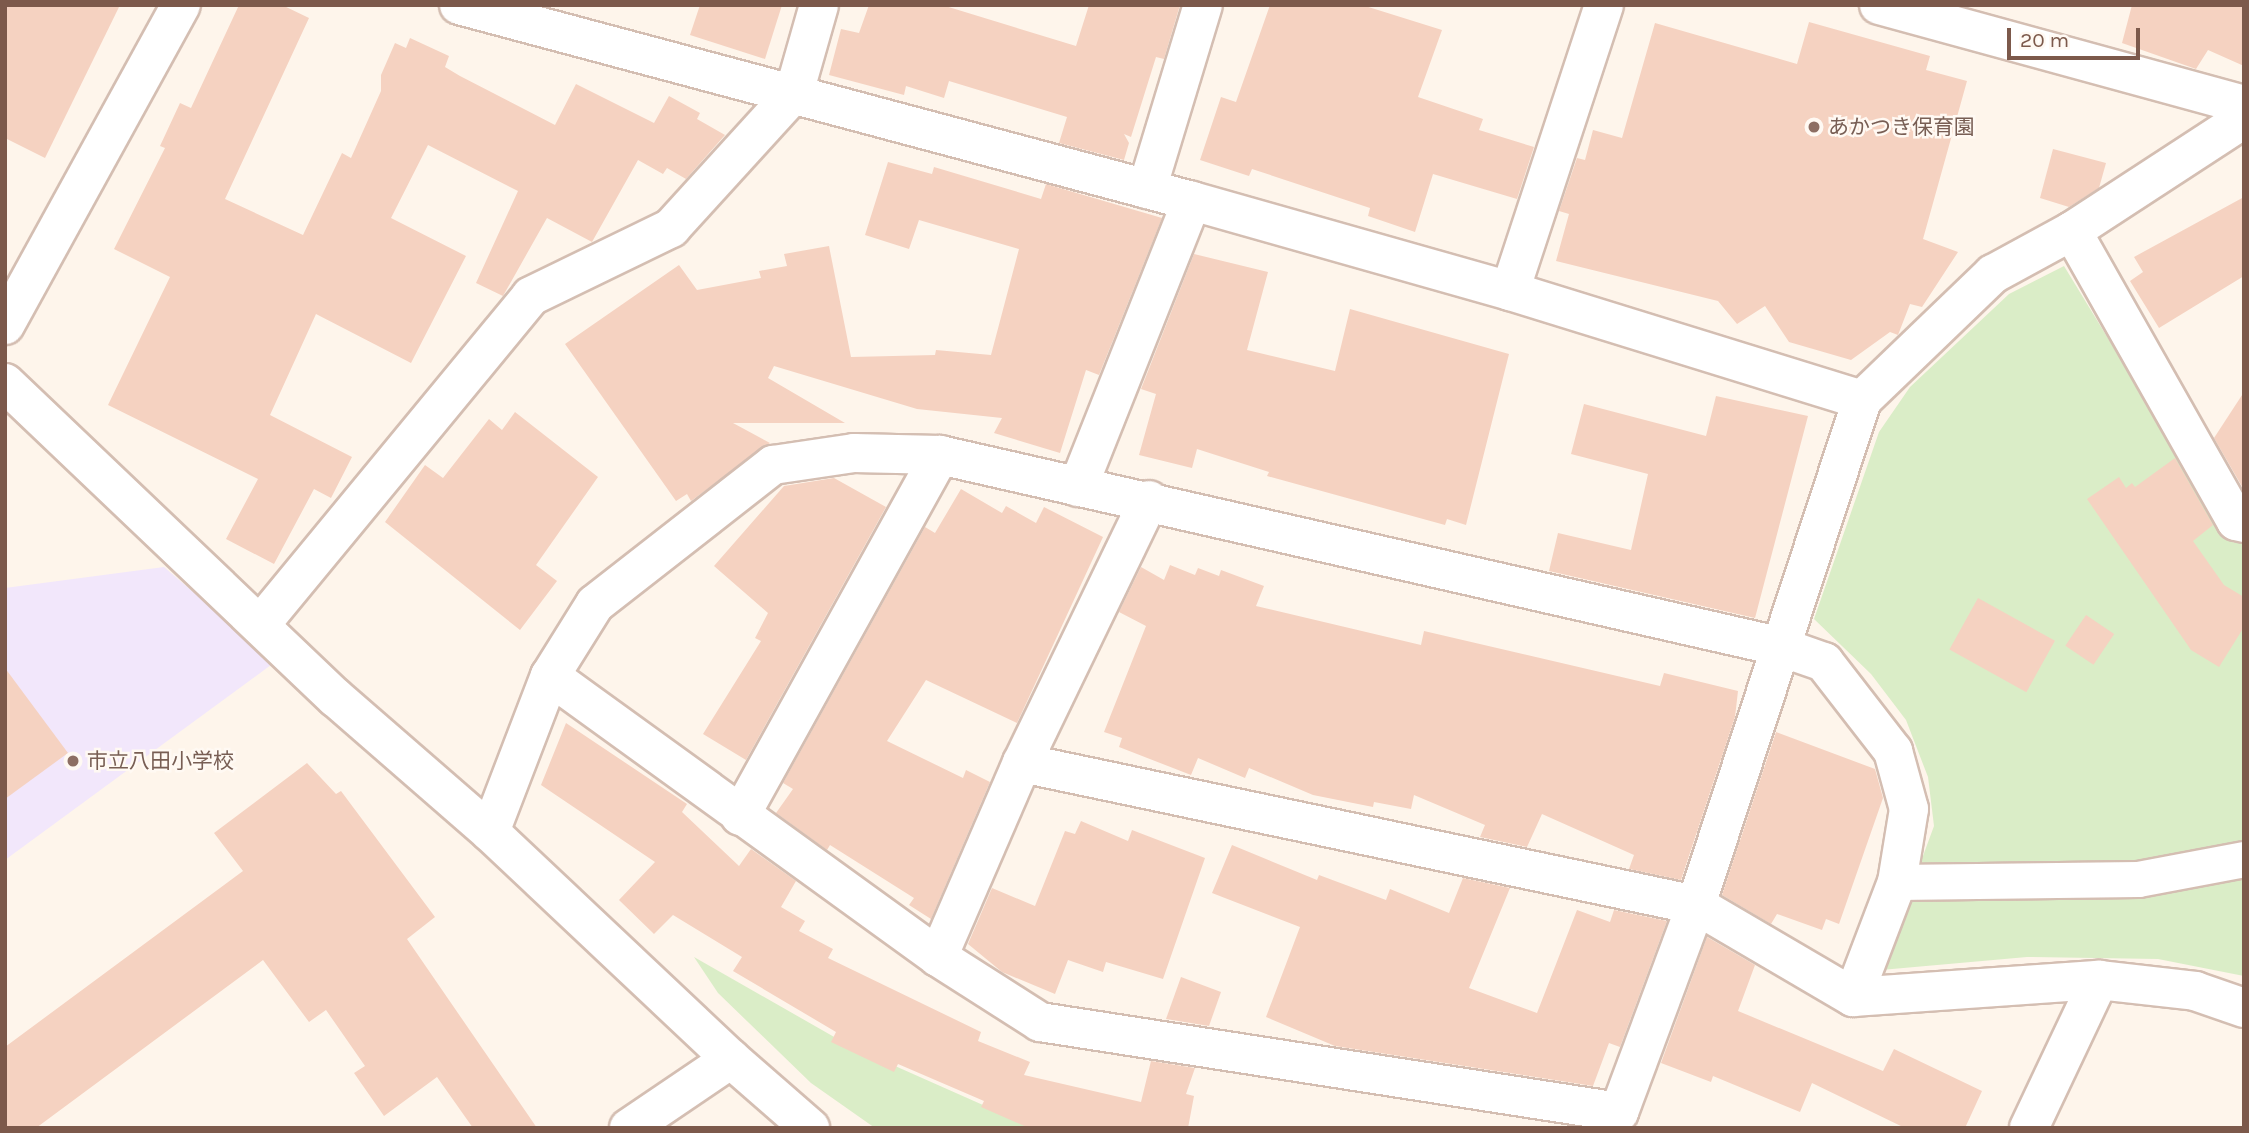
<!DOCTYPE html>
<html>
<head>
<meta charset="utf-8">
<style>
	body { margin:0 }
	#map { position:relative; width:2249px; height:1133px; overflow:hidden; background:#fef5eb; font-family:Karla,"Noto Sans JP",sans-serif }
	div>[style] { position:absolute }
	.education>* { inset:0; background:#f2e7fb }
	.green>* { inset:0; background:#daedc7 }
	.building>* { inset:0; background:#f5d2c1; transform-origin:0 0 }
	.roads { filter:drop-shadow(2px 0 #d4beb2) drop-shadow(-2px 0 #d4beb2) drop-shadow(0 2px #d4beb2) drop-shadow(0 -2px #d4beb2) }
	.pedestrian>* { height:35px; margin:-17.5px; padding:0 17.5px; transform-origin:17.5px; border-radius:17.5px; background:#fff }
	.minor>* { height:38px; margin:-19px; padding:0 19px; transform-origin:19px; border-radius:19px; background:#fff }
	.tertiary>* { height:38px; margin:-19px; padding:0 19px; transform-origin:19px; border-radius:19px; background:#fff }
	.dots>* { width:19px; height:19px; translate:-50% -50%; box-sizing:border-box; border:4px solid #fff9f3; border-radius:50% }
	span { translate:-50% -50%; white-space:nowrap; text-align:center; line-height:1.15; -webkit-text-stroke:5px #fff9f3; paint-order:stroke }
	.education-label { font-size:21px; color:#785e54 }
	.left { translate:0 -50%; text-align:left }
	.frame { position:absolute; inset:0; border:7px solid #7c594b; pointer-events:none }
	.scale { position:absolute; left:2007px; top:28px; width:133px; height:32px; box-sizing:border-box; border:4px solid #7c594b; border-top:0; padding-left:9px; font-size:21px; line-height:24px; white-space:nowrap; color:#7c594b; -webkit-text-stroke:5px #fff9f3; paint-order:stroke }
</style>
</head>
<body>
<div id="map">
	<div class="education">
		<i style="clip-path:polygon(164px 567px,275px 662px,5px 860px,5px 588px)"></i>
	</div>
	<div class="green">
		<i style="clip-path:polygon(2064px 266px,2232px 542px,2244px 544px,2244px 976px,2158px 959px,2027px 957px,1881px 970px,1934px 826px,1928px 777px,1906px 720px,1871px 674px,1814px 619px,1879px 432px,1910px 387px,2009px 294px)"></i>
		<i style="clip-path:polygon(694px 957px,850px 1046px,992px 1109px,1066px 1128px,875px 1128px,811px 1083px,718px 993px)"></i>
	</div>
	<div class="building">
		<i style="clip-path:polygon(5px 5px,120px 5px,45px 158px,5px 138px)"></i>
		<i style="clip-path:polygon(239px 5px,282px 5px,309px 18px,225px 199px,303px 235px,342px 153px,351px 158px,381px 91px,381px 75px,395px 43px,406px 48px,410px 38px,449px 56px,445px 67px,460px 76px,555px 125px,576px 84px,654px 123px,669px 96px,700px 113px,697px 119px,725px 135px,686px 179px,667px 168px,663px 174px,638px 160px,592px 242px,547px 218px,503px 296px,476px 283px,518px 191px,428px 145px,391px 218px,466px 256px,411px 363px,316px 314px,270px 415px,352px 457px,331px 498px,314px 489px,274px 564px,226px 539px,258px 479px,108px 405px,170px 277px,114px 249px,165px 148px,160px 146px,180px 103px,191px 108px)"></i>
		<i style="clip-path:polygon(700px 5px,782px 5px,765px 59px,690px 35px)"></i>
		<i style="clip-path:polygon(869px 5px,942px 5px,1076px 46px,1089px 5px,1180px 5px,1164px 59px,1156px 57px,1131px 137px,1124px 134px,1129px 143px,1124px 160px,1059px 143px,1067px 117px,949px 81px,944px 98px,906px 86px,904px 95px,829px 75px,841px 29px,859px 33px)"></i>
		<i style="clip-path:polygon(1270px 5px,1362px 5px,1442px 30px,1418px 97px,1483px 119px,1479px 130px,1534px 147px,1517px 199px,1433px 174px,1415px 232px,1368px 216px,1370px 208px,1252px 169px,1249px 176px,1200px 160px,1221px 97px,1236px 102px)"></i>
		<i style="clip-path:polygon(2132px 5px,2244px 5px,2244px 66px,2208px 50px,2196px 69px,2122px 43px)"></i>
		<i style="clip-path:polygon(1809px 22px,1930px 56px,1926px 70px,1967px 81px,1923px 239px,1958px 252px,1922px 307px,1910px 304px,1898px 335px,1890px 332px,1851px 360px,1789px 342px,1765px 306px,1737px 324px,1718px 301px,1556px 261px,1569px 214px,1559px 211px,1577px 158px,1585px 160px,1593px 130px,1622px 138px,1655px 23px,1797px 64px)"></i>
		<i style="clip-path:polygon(2053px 149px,2106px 163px,2099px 188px,2069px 207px,2040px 198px)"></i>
		<i style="clip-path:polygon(888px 162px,932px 174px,934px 167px,1041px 199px,1046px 184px,1162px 218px,1099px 375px,1086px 370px,1060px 453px,994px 433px,1002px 418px,917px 409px,774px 366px,768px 378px,845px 423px,733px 423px,770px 443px,691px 501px,687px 494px,676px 501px,565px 344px,679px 265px,697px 290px,761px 278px,759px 271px,787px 266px,784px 254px,829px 246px,851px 357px,935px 355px,936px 350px,991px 355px,1019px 249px,919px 220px,909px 249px,865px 235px)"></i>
		<i style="clip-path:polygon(2244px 197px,2244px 276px,2159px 328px,2130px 281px,2143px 272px,2134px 257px)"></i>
		<i style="clip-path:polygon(1194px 254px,1268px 272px,1247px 350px,1335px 371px,1350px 309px,1509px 354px,1466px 525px,1447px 519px,1445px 525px,1267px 476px,1269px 472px,1197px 449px,1192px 468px,1139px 455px,1156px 394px,1141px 389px)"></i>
		<i style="clip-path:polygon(2244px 392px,2244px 490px,2214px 438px)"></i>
		<i style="clip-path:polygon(1716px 396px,1808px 416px,1755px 618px,1549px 571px,1558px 533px,1631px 550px,1648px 474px,1571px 454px,1584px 404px,1706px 436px)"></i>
		<i style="clip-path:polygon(515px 412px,598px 477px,536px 565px,557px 581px,520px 630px,385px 522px,425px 465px,443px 478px,489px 419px,502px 430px)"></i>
		<i style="clip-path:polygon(2175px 458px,2213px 525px,2193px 541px,2224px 585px,2244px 597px,2244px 627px,2219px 667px,2191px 650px,2087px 499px,2119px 477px,2126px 488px,2132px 483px,2135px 487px)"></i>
		<i style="clip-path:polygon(834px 478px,886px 507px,746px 760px,703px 734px,761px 641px,755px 638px,768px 613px,714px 566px,784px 486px)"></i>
		<i style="clip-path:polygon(961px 489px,1002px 513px,1006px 506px,1036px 523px,1044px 507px,1103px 537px,1017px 723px,926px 680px,887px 741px,963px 778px,966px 770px,990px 782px,931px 919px,909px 905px,914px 898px,830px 845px,827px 850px,776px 813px,793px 789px,783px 783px,925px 527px,935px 533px)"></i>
		<i style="clip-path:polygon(1170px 565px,1195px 575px,1198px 568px,1219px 576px,1221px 570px,1264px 586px,1256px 606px,1421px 645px,1424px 631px,1660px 686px,1664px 673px,1738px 691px,1735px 717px,1681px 880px,1629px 869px,1634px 855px,1542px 814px,1527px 847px,1480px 837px,1485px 825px,1414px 795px,1411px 809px,1374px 802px,1373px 807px,1313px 795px,1249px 768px,1245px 778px,1198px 758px,1191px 775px,1119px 747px,1122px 738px,1104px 732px,1146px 626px,1119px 612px,1141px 567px,1164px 580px)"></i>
		<i style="left:1978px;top:598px;width:88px;height:59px;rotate:29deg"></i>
		<i style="left:2086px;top:615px;width:34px;height:37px;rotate:34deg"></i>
		<i style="clip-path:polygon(5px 668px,68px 753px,5px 799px)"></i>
		<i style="clip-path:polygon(566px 723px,687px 804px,682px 812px,739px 866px,751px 849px,796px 881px,781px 907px,805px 921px,799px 931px,833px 949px,828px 958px,981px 1032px,978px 1041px,1030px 1062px,1024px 1075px,1141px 1102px,1151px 1061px,1195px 1068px,1186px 1094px,1194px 1096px,1188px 1128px,1029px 1128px,981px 1107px,984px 1101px,898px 1064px,894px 1072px,831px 1042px,836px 1032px,733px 971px,742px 957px,673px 915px,654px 934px,619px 900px,655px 862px,541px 785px)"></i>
		<i style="clip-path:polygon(1776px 732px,1875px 769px,1883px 798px,1839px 924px,1826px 919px,1822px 930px,1777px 914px,1771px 924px,1722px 895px)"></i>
		<i style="clip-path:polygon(307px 763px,336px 794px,341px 791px,435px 917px,407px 939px,537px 1128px,473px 1128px,437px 1077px,384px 1116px,354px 1073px,365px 1066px,326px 1010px,309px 1022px,263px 960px,36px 1128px,5px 1128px,5px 1047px,243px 871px,214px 833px)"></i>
		<i style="clip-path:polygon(1081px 821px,1128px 841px,1132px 830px,1205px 858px,1163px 979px,1106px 962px,1103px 972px,1068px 960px,1055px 994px,1002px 972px,968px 944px,992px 888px,1035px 906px,1065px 831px,1075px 834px)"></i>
		<i style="clip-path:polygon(1232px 845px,1317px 880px,1319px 875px,1386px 900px,1390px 889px,1449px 913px,1463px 878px,1510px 888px,1469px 988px,1537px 1013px,1577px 910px,1610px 922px,1614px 910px,1667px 921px,1620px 1047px,1609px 1043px,1593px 1086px,1335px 1046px,1266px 1017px,1300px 927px,1212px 893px)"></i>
		<i style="clip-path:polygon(1707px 937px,1755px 965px,1738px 1011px,1883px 1071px,1894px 1049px,1982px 1091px,1965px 1128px,1905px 1128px,1812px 1083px,1800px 1112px,1713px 1076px,1711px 1082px,1661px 1063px)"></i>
		<i style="clip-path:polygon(1181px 977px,1221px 992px,1209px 1026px,1166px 1019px)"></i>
	</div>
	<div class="roads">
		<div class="pedestrian">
			<i style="left:1897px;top:882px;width:241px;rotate:-0.7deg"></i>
			<i style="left:2138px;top:879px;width:108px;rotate:-10.7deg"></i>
		</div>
		<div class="minor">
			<i style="left:459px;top:5px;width:759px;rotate:14.97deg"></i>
			<i style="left:1192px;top:201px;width:330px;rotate:15.8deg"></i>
			<i style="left:1510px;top:291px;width:368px;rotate:17.2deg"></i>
			<i style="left:1879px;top:5px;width:378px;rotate:15.3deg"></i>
			<i style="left:1147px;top:189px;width:192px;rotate:-73.1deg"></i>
			<i style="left:2072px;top:231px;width:333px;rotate:60.5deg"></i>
			<i style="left:2236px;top:521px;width:8px;rotate:14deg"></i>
			<i style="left:1510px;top:291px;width:301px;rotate:-71.8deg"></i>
			<i style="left:5px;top:325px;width:365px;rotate:-61.2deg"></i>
			<i style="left:1078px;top:487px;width:308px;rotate:-68.3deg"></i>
			<i style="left:260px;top:625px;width:426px;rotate:-50.5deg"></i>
			<i style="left:531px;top:296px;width:156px;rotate:-25.9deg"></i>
			<i style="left:671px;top:228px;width:183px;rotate:-47.7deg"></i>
			<i style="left:794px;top:93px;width:91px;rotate:-74.1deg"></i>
			<i style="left:550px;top:676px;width:479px;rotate:35.9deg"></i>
			<i style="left:938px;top:957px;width:121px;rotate:32.5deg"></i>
			<i style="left:1040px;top:1022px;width:586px;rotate:8.84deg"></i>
			<i style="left:1619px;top:1112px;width:221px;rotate:-69.6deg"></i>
			<i style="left:1696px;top:905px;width:532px;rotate:-71.8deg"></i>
			<i style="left:1862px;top:400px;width:182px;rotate:-43.9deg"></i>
			<i style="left:1993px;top:274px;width:90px;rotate:-28.6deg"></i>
			<i style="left:2072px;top:231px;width:205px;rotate:-33.1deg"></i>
			<i style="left:1022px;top:763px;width:689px;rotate:11.9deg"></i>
			<i style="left:1696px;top:905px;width:182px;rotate:30.4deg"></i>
			<i style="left:1853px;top:997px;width:247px;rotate:-4deg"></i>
			<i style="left:2099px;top:980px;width:97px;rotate:6.5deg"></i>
			<i style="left:2195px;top:991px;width:52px;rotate:19.1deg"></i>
			<i style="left:740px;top:816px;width:413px;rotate:-61deg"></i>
			<i style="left:490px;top:832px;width:167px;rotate:-69deg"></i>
			<i style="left:550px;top:676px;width:85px;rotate:-58deg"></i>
			<i style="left:595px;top:604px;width:226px;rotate:-38deg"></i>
			<i style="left:773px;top:465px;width:82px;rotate:-8.4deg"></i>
			<i style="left:854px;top:453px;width:86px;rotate:1.3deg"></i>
			<i style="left:940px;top:455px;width:859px;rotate:12.84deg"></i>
			<i style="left:1778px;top:646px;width:49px;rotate:19.2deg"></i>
			<i style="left:1824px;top:662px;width:113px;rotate:52.2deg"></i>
			<i style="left:1893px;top:751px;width:60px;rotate:74.6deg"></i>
			<i style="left:1909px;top:809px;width:74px;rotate:99.3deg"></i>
			<i style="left:1897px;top:882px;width:123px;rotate:110.9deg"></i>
			<i style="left:938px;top:957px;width:211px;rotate:-66.6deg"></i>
			<i style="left:1022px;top:763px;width:292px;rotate:-64.2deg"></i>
			<i style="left:629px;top:1128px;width:123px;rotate:-34.1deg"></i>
			<i style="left:2029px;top:1128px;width:164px;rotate:-64.7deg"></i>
		</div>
		<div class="tertiary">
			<i style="left:5px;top:383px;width:457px;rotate:43.6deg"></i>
			<i style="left:336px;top:698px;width:204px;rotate:41deg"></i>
			<i style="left:490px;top:832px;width:331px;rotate:43.3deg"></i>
			<i style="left:731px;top:1059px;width:105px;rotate:41.1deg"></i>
		</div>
	</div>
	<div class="dots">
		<i style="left:1814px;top:127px;background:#8d6e63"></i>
		<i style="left:73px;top:761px;background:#8d6e63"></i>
	</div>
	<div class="education-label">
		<span class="left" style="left:1828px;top:127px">あかつき保育園</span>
		<span class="left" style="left:87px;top:761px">市立八田小学校</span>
	</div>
	<div class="frame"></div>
	<div class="scale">20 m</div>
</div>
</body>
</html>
